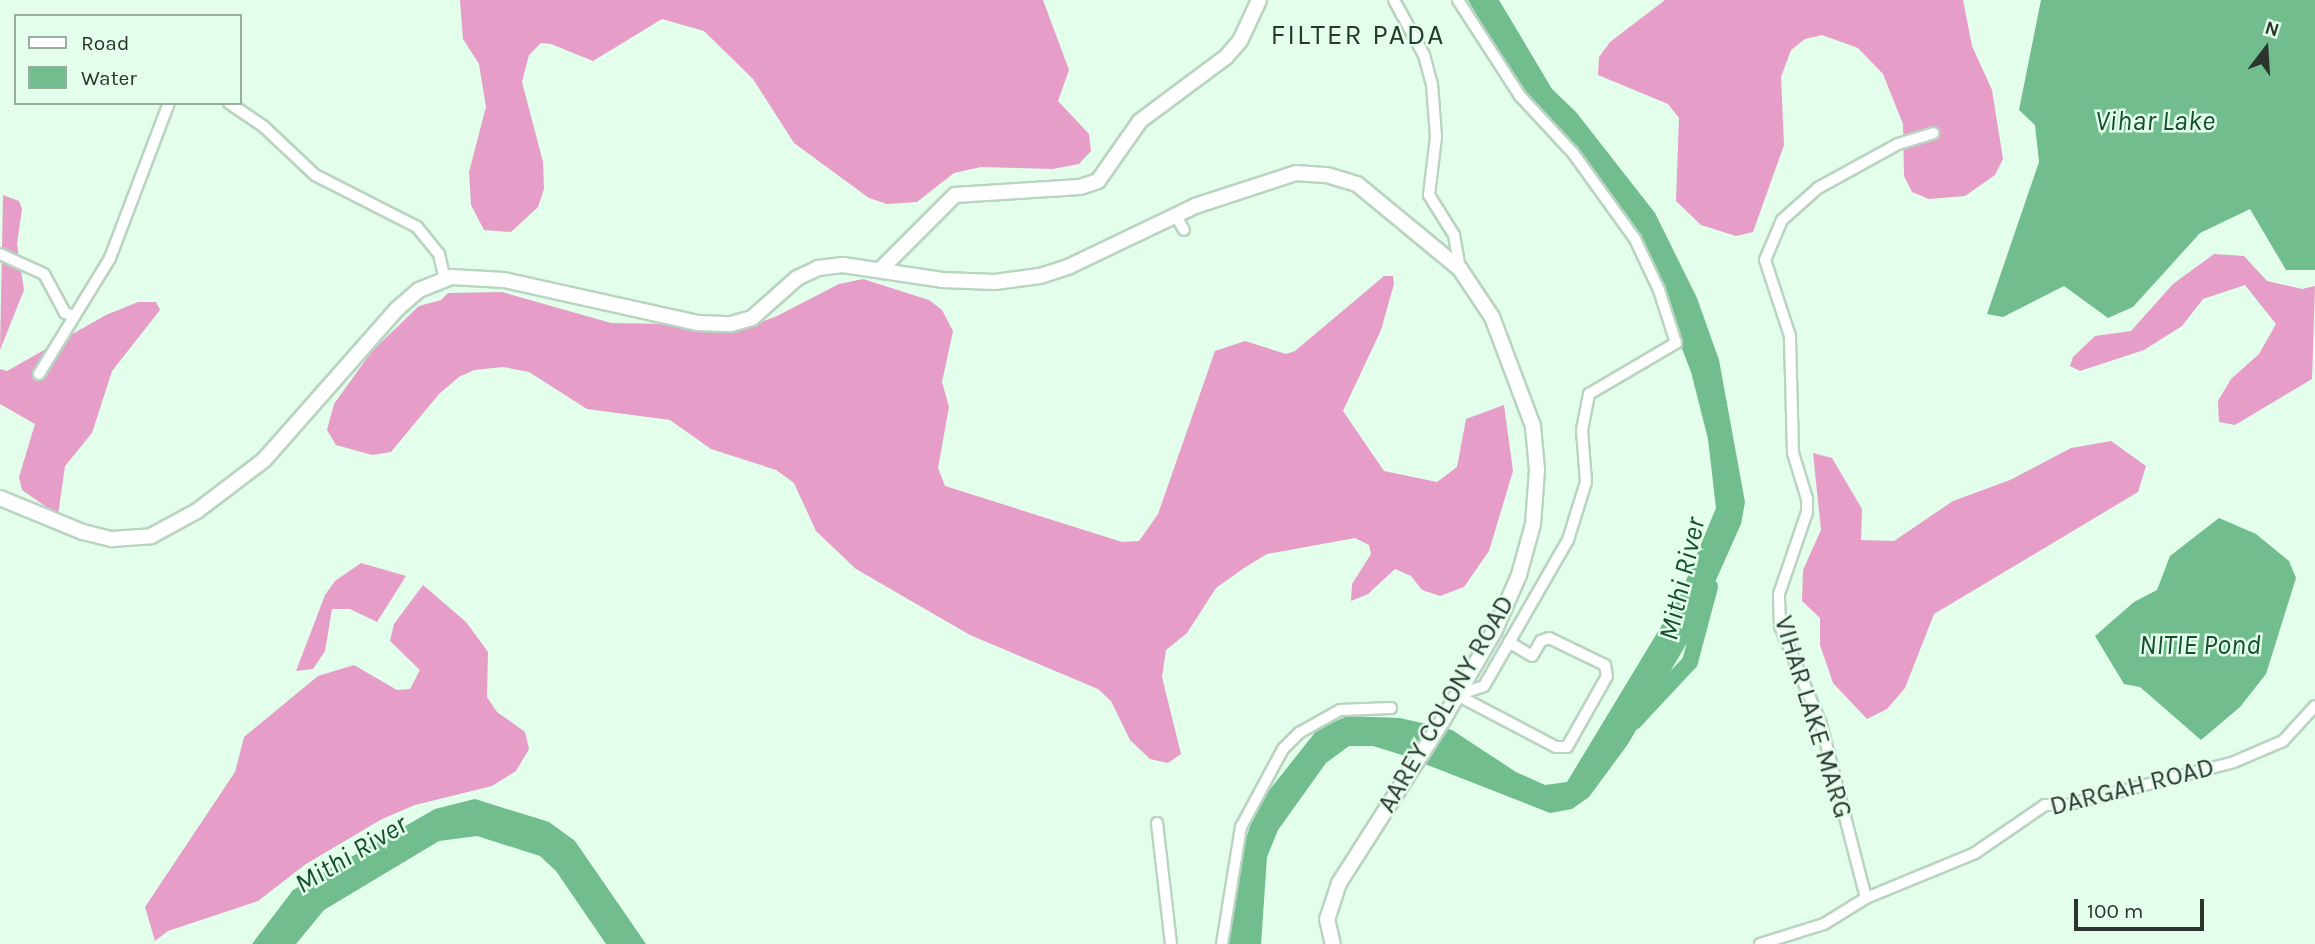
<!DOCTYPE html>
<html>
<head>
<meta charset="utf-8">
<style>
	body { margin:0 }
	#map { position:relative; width:2315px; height:944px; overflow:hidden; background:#e3feeb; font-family:Karla,sans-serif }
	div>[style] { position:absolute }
	.forest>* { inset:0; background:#e69dc8 }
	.water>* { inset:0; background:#72bd8e }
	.river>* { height:16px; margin:-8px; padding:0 8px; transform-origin:8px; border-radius:8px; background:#72bd8e }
	.roads { filter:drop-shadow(2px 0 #b9d4c1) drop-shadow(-2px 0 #b9d4c1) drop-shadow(0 2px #b9d4c1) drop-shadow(0 -2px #b9d4c1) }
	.street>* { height:10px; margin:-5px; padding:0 5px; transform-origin:5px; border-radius:5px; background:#fff }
	.secondary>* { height:14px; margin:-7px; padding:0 7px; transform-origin:7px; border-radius:7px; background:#fff }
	span { translate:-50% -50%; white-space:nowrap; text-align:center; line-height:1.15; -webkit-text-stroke:5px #e3feeb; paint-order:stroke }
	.street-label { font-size:26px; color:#2b352e }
	.neighbourhood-label { font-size:28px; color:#253b2d; letter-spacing:2px }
	.water-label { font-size:28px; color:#164f30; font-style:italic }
	.legend { position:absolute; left:14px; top:14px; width:228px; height:91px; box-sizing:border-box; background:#e3feeb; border:2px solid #99ae9f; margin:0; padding:9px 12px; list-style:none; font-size:21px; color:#2b352e }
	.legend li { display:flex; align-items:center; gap:14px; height:35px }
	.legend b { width:35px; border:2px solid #99ae9f }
	.north { position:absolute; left:2231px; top:14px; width:70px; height:70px; -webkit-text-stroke:5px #e3feeb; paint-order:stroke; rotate:17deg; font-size:19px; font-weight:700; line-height:28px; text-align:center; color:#2b352e }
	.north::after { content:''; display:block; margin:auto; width:24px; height:32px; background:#2b352e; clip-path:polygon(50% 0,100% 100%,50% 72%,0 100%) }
	.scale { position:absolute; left:2074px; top:899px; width:130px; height:32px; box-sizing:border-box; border:4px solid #2b352e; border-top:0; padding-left:9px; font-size:21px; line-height:24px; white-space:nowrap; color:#2b352e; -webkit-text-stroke:5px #e3feeb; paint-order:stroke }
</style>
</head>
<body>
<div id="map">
	<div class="forest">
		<i style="clip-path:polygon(460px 0,1043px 0,1069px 70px,1058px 101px,1089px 134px,1091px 151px,1079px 164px,1053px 169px,981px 167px,954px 173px,917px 202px,887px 204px,869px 198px,794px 143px,753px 79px,704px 31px,662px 19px,593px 61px,551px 44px,541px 43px,529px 55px,522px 82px,543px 162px,544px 189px,538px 207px,511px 232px,484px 230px,471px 205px,469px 172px,486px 107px,479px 64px,463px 39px)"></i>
		<i style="clip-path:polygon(1665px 0,1963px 0,1972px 46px,1992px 90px,2003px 159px,1995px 175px,1965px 196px,1929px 199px,1912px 192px,1904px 176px,1903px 124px,1883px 74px,1858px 48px,1822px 35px,1805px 39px,1791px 50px,1781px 77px,1784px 145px,1753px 232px,1736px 236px,1701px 225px,1676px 201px,1679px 118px,1668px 104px,1598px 75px,1599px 57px,1610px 42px)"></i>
		<i style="clip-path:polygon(3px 195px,19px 201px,22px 209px,17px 244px,24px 290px,0 350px)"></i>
		<i style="clip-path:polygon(2214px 254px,2244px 256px,2267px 281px,2302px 289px,2315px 286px,2312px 379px,2235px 425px,2219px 422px,2218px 401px,2231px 379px,2259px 354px,2276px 324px,2245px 285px,2203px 299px,2182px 326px,2144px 350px,2080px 371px,2070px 366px,2073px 357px,2095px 336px,2131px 331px,2173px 284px)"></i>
		<i style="clip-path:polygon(1384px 276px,1393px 276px,1394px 284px,1381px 330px,1343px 411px,1384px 471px,1437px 482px,1457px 467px,1466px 419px,1504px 405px,1513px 471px,1489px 551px,1464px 587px,1440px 596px,1422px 590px,1411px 576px,1395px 569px,1368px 594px,1351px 601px,1352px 584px,1371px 554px,1369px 545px,1355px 538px,1267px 554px,1244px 568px,1216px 588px,1187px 633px,1166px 650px,1162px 677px,1181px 754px,1168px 763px,1150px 759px,1130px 740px,1111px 701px,1098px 689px,970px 635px,856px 569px,816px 531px,794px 483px,776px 470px,711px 449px,670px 420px,587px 409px,529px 372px,503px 367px,474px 370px,459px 377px,439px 394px,391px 452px,372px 455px,336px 445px,327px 430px,334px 404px,372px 351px,419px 306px,441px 300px,448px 293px,502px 292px,611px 323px,672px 324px,735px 332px,777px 316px,839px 284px,863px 279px,929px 300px,942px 310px,953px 331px,942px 382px,949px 407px,938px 468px,945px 486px,1122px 542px,1139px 541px,1158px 514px,1215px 351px,1245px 341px,1286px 354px,1295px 351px)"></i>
		<i style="clip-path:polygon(138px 302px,156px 302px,160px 310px,112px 371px,92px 433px,65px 466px,58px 515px,22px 490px,19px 477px,35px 424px,0 404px,0 369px,7px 371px,106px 315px)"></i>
		<i style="clip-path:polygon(2111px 441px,2146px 466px,2138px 492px,1934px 614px,1905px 688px,1887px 709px,1867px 719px,1833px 683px,1820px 645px,1820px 618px,1802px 601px,1803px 570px,1821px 530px,1813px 453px,1832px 458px,1862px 509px,1861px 540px,1894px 541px,1953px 501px,2010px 480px,2071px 448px)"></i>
		<i style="clip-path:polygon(361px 563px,406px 576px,377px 622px,350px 609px,332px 609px,325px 651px,313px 669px,296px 671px,325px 595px,335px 581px)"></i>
		<i style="clip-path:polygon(423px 585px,466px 622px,488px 652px,487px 697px,497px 712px,525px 732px,529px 749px,516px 771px,492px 786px,415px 805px,382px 819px,306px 864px,258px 901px,168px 931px,155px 941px,145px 907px,235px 772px,244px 737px,318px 676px,354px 665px,397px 690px,410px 689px,420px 670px,390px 641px,394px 624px)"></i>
	</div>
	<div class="water">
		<i style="clip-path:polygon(1468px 0,1499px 0,1552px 89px,1576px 112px,1655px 213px,1697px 298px,1719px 360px,1745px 502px,1741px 524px,1691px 636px,1628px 744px,1589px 797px,1572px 809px,1550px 813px,1402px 755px,1373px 746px,1349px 746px,1326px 763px,1278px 830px,1267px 857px,1261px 944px,1226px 944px,1244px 845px,1256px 807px,1317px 730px,1347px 716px,1400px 718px,1452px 730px,1516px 772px,1545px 785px,1567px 782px,1680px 595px,1716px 508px,1708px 439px,1691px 372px,1638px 235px,1523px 94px)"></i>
		<i style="clip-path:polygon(2041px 0,2315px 0,2315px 270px,2286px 270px,2250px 209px,2200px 233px,2133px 307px,2108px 318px,2064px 286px,2003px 317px,1987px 314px,2039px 162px,2035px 125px,2019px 110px)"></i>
		<i style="clip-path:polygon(2219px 518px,2256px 534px,2289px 561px,2296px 578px,2266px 674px,2240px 707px,2201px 740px,2140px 687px,2124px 684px,2095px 636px,2134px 602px,2157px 590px,2170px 556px)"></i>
		<i style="clip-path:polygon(475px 799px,549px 822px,575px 841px,646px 944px,606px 944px,556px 871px,540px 856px,477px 836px,439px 841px,324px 910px,296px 944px,252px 944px,293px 890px,435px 809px)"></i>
	</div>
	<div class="river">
		<i style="left:1634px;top:722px;width:82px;rotate:-47deg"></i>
		<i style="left:1690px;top:662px;width:78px;rotate:-75.1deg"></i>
	</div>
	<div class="roads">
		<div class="street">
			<i style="left:1394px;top:0;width:63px;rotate:61.4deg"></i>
			<i style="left:1424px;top:55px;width:30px;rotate:75deg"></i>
			<i style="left:1432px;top:84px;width:53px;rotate:85.7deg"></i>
			<i style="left:1436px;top:137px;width:58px;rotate:96.9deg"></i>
			<i style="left:1429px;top:195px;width:47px;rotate:58deg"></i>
			<i style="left:1454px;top:235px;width:35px;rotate:80deg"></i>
			<i style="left:229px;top:103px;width:41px;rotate:34.1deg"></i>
			<i style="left:263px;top:126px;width:71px;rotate:43.3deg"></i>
			<i style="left:315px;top:175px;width:114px;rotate:27deg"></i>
			<i style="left:417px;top:227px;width:35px;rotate:51deg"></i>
			<i style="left:439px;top:254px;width:26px;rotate:77deg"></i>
			<i style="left:1175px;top:214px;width:18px;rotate:61deg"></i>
			<i style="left:0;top:254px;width:48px;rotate:24.4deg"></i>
			<i style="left:44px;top:274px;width:44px;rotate:61.7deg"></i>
			<i style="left:65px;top:313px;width:9px;rotate:18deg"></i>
			<i style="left:39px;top:374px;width:136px;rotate:-58.5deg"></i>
			<i style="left:110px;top:258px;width:166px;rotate:-69.2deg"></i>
			<i style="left:1457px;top:695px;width:28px;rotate:-18deg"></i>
			<i style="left:1484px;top:686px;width:168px;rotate:-60.1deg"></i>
			<i style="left:1568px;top:540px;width:61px;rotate:-72.8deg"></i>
			<i style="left:1586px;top:482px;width:52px;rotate:-94.4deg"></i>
			<i style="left:1582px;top:430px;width:37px;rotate:-79deg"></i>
			<i style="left:1589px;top:394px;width:101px;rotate:-30.4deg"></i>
			<i style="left:1676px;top:343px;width:56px;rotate:-107.8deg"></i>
			<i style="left:1659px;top:290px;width:56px;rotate:-115.2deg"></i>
			<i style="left:1635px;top:239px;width:106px;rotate:-125.8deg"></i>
			<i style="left:1573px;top:153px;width:78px;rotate:-132.9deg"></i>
			<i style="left:1520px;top:96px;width:114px;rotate:-122.9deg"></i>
			<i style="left:1457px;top:695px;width:112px;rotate:27.7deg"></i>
			<i style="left:1556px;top:747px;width:11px"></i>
			<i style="left:1567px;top:747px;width:81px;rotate:-60.6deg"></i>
			<i style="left:1607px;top:676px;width:11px;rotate:-100deg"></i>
			<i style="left:1605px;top:665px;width:62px;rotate:-154.3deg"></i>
			<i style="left:1549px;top:638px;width:9px;rotate:159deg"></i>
			<i style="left:1541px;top:641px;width:17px;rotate:121deg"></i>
			<i style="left:1532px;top:656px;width:27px;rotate:-149deg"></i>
			<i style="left:1157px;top:823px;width:122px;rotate:83.4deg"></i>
			<i style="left:1866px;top:898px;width:180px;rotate:-104.5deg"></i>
			<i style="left:1821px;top:724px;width:106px;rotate:-112.7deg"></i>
			<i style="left:1780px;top:626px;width:32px;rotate:-92deg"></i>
			<i style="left:1779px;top:594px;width:87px;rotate:-71.1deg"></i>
			<i style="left:1807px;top:512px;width:13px;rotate:-90deg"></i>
			<i style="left:1807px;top:499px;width:48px;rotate:-106.9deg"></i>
			<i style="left:1793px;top:453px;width:117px;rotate:-91.5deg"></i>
			<i style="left:1790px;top:336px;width:80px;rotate:-108.2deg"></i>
			<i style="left:1765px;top:260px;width:43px;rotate:-67deg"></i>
			<i style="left:1782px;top:220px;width:48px;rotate:-41.6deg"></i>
			<i style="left:1818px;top:188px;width:91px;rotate:-28.8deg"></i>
			<i style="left:1898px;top:144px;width:37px;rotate:-17deg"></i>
			<i style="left:1222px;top:944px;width:119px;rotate:-80.8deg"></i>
			<i style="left:1241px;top:827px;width:89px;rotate:-61.7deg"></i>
			<i style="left:1283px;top:749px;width:23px;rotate:-45deg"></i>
			<i style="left:1299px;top:733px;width:47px;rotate:-29.3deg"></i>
			<i style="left:1340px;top:710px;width:51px;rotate:-2.2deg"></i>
			<i style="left:1760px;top:944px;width:67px;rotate:-17.4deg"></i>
			<i style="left:1824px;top:924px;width:49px;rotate:-31.8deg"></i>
			<i style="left:1866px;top:898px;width:118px;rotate:-22.4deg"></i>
			<i style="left:1975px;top:853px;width:85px;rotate:-34.4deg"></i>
			<i style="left:2045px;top:805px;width:22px"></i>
			<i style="left:2067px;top:805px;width:172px;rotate:-14.4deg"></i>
			<i style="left:2234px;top:762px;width:53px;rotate:-23.2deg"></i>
			<i style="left:2283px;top:741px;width:47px;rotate:-47.6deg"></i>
		</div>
		<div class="secondary">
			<i style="left:881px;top:269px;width:105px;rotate:-45deg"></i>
			<i style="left:955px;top:195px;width:125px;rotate:-3.7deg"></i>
			<i style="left:1080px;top:187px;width:19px;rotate:-18deg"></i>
			<i style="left:1098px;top:181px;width:73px;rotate:-55deg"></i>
			<i style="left:1140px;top:121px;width:107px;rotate:-36.7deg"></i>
			<i style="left:1226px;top:57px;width:21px;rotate:-49deg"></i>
			<i style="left:1240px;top:41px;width:45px;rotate:-65.1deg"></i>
			<i style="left:0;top:498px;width:90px;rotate:22.3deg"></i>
			<i style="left:83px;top:532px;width:30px;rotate:14deg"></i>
			<i style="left:112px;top:539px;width:39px;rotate:-4deg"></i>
			<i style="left:151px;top:536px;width:52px;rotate:-28.5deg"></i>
			<i style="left:197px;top:511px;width:84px;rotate:-37.3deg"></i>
			<i style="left:264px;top:460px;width:201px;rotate:-48.6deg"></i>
			<i style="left:397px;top:309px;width:29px;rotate:-41deg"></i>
			<i style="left:419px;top:290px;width:35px;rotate:-22deg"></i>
			<i style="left:451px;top:277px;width:53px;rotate:3.2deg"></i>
			<i style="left:504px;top:280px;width:199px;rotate:12.5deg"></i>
			<i style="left:698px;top:323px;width:33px;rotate:2deg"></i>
			<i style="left:731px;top:324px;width:22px;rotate:-16deg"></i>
			<i style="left:752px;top:318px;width:60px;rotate:-41.6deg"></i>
			<i style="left:797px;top:278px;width:23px;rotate:-25deg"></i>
			<i style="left:818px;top:268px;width:25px;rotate:-7deg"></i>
			<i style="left:843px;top:265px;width:100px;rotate:8.6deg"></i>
			<i style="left:942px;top:280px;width:53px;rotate:2.2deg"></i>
			<i style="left:995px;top:282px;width:45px;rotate:-7.6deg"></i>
			<i style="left:1040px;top:276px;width:32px;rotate:-18deg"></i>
			<i style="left:1070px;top:266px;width:139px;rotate:-25.6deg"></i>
			<i style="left:1195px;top:206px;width:106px;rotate:-18.1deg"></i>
			<i style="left:1296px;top:173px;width:31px;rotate:4deg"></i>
			<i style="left:1327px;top:175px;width:31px;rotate:17deg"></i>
			<i style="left:1357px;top:184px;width:134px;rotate:39.5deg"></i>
			<i style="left:1460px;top:269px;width:58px;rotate:56.3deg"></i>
			<i style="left:1492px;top:317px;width:116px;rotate:69.4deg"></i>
			<i style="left:1533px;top:426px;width:44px;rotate:84.8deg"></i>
			<i style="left:1537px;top:470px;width:54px;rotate:94.2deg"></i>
			<i style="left:1533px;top:524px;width:53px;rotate:105.4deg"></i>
			<i style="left:1519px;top:575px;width:60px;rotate:113.6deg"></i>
			<i style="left:1495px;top:630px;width:104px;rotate:120deg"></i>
			<i style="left:1443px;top:720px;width:193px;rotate:122.5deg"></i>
			<i style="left:1339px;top:883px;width:38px;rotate:108deg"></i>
			<i style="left:1327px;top:919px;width:26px;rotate:77deg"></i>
		</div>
	</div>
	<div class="street-label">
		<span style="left:1446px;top:704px;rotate:-60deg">AAREY COLONY ROAD</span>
		<span style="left:1813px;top:717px;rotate:73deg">VIHAR LAKE MARG</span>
		<span style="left:2132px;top:787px;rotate:-14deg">DARGAH ROAD</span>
	</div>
	<div class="neighbourhood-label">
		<span style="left:1358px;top:35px">FILTER PADA</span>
	</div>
	<div class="water-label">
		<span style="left:2155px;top:121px">Vihar Lake</span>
		<span style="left:1682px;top:579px;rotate:-77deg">Mithi River</span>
		<span style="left:2200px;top:645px">NITIE Pond</span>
		<span style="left:351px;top:854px;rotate:-31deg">Mithi River</span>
	</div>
	<ul class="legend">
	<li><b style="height:9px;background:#fff"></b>Road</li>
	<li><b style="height:19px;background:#72bd8e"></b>Water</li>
	</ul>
	<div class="north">N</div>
	<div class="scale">100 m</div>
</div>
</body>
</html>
